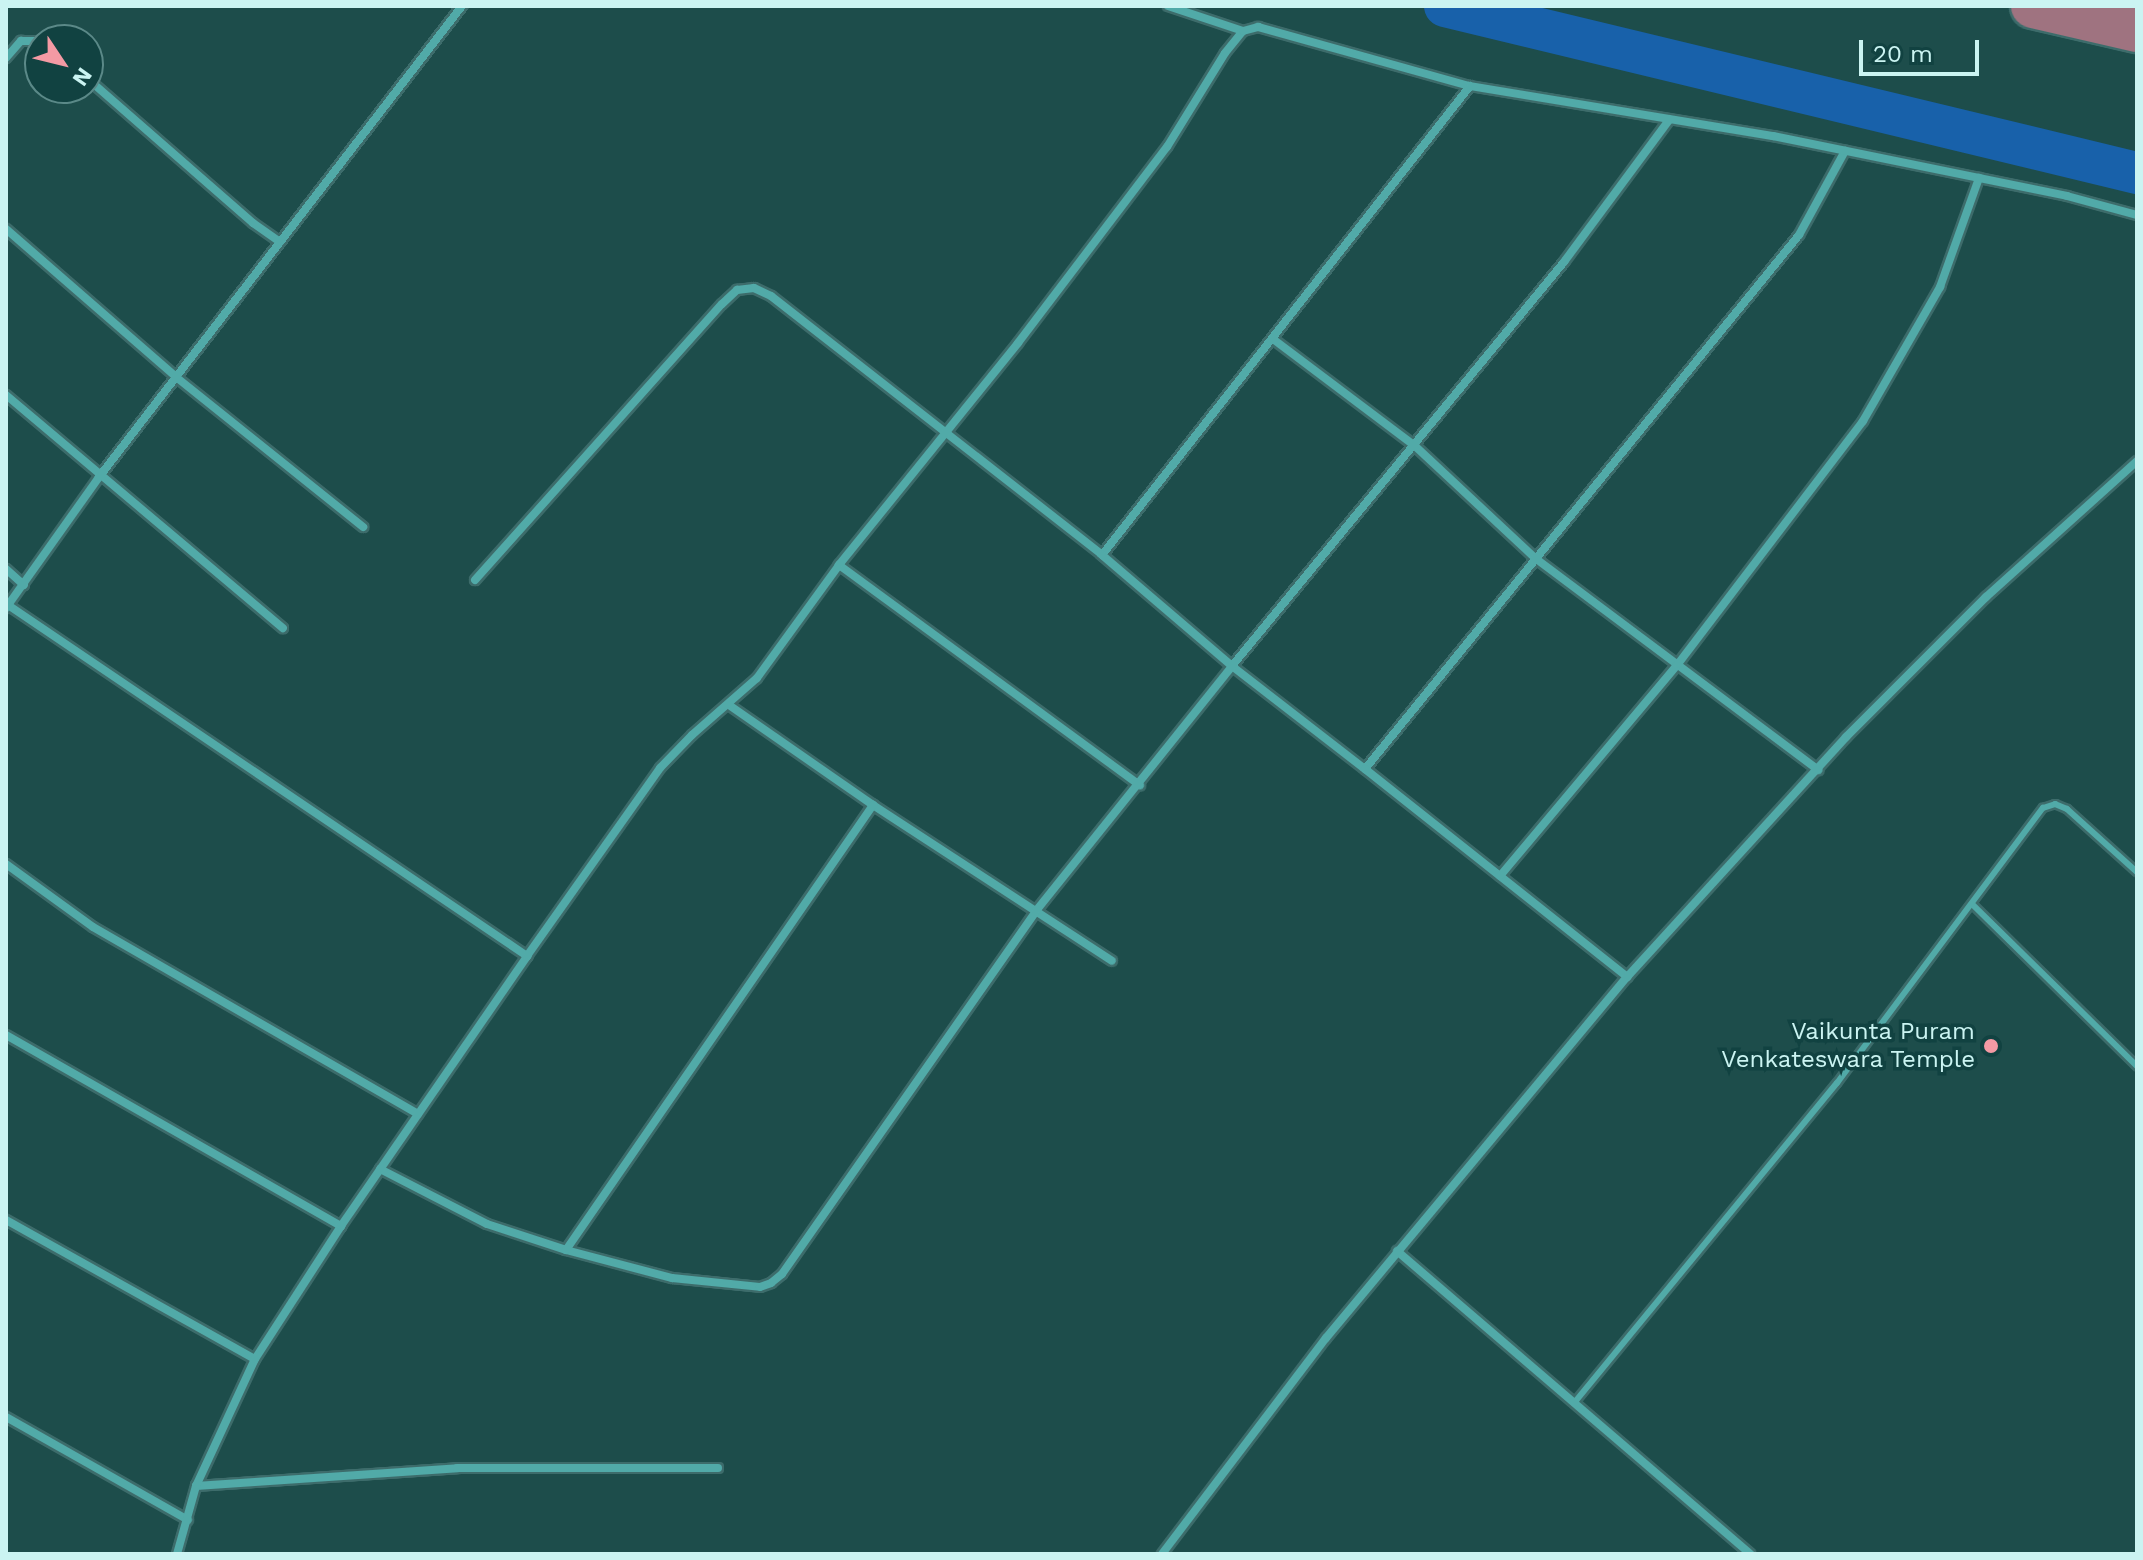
<!DOCTYPE html>
<html>
<head>
<meta charset="utf-8">
<style>
	body { margin:0 }
	#map { position:relative; width:2143px; height:1560px; overflow:hidden; background:#1d4d4b; font-family:"Work Sans",sans-serif }
	div>[style] { position:absolute }
	.canal>* { height:42px; margin:-21px; padding:0 21px; transform-origin:21px; border-radius:21px; background:#1861aa }
	.roads { filter:drop-shadow(2px 0 #3d6c6b) drop-shadow(-2px 0 #3d6c6b) drop-shadow(0 2px #3d6c6b) drop-shadow(0 -2px #3d6c6b) }
	.lane>* { height:6px; margin:-3px; padding:0 3px; transform-origin:3px; border-radius:3px; background:#51aaa8 }
	.street>* { height:8px; margin:-4px; padding:0 4px; transform-origin:4px; border-radius:4px; background:#51aaa8 }
	.primary>* { height:44px; margin:-22px; padding:0 22px; transform-origin:22px; border-radius:22px; background:#9f7380 }
	.dots>* { width:22px; height:22px; translate:-50% -50%; box-sizing:border-box; border:4px solid #114241; border-radius:50% }
	span { translate:-50% -50%; white-space:nowrap; text-align:center; line-height:1.15; -webkit-text-stroke:7px #114241; paint-order:stroke }
	.poi-label { font-size:24px; color:#cbf4f2 }
	.right { translate:-100% -50%; text-align:right }
	.frame { position:absolute; inset:0; border:8px solid #cbf4f2; pointer-events:none }
	.north { position:absolute; left:24px; top:24px; width:80px; height:80px; box-sizing:border-box; background:#114241; border:2px solid #5b8988; border-radius:50%; rotate:125deg; font-size:22px; font-weight:700; line-height:32px; text-align:center; color:#cbf4f2 }
	.north::after { content:''; display:block; margin:auto; width:28px; height:36px; background:#f49aa4; clip-path:polygon(50% 0,100% 100%,50% 72%,0 100%) }
	.scale { position:absolute; left:1859px; top:40px; width:120px; height:36px; box-sizing:border-box; border:4px solid #cbf4f2; border-top:0; padding-left:10px; font-size:24px; line-height:28px; white-space:nowrap; color:#cbf4f2; -webkit-text-stroke:6px #114241; paint-order:stroke }
</style>
</head>
<body>
<div id="map">
	<div class="canal">
		<i style="left:1445px;top:6px;width:712px;rotate:13.57deg"></i>
	</div>
	<div class="roads">
		<div class="lane">
			<i style="left:1973px;top:905px;width:230px;rotate:44.5deg"></i>
			<i style="left:1574px;top:1403px;width:414px;rotate:-50.6deg"></i>
			<i style="left:1837px;top:1083px;width:344px;rotate:-53.2deg"></i>
			<i style="left:2043px;top:808px;width:13px;rotate:-18deg"></i>
			<i style="left:2055px;top:804px;width:13px;rotate:23deg"></i>
			<i style="left:2067px;top:809px;width:94px;rotate:42deg"></i>
		</div>
		<div class="street">
			<i style="left:1168px;top:6px;width:79px;rotate:18.4deg"></i>
			<i style="left:6px;top:58px;width:23px;rotate:-49deg"></i>
			<i style="left:21px;top:41px;width:19px"></i>
			<i style="left:88px;top:79px;width:219px;rotate:41.1deg"></i>
			<i style="left:253px;top:223px;width:33px;rotate:35deg"></i>
			<i style="left:6px;top:229px;width:225px;rotate:41deg"></i>
			<i style="left:176px;top:377px;width:240px;rotate:38.7deg"></i>
			<i style="left:1273px;top:339px;width:178px;rotate:37deg"></i>
			<i style="left:1415px;top:446px;width:164px;rotate:43deg"></i>
			<i style="left:1535px;top:558px;width:354px;rotate:36.8deg"></i>
			<i style="left:6px;top:395px;width:362px;rotate:40.1deg"></i>
			<i style="left:1102px;top:555px;width:596px;rotate:-51.88deg"></i>
			<i style="left:839px;top:565px;width:373px;rotate:36.2deg"></i>
			<i style="left:6px;top:569px;width:24px;rotate:42deg"></i>
			<i style="left:475px;top:580px;width:370px;rotate:-48.2deg"></i>
			<i style="left:722px;top:304px;width:21px;rotate:-43deg"></i>
			<i style="left:737px;top:290px;width:17px;rotate:-7deg"></i>
			<i style="left:754px;top:288px;width:19px;rotate:25deg"></i>
			<i style="left:771px;top:296px;width:420px;rotate:38deg"></i>
			<i style="left:1102px;top:555px;width:171px;rotate:40.5deg"></i>
			<i style="left:1232px;top:666px;width:168px;rotate:37.8deg"></i>
			<i style="left:1365px;top:769px;width:688px;rotate:-50.9deg"></i>
			<i style="left:1799px;top:235px;width:96px;rotate:-61.3deg"></i>
			<i style="left:8px;top:605px;width:627px;rotate:34.07deg"></i>
			<i style="left:6px;top:608px;width:161px;rotate:-54.6deg"></i>
			<i style="left:99px;top:477px;width:595px;rotate:-52.38deg"></i>
			<i style="left:729px;top:705px;width:175px;rotate:34.8deg"></i>
			<i style="left:873px;top:805px;width:285px;rotate:33.1deg"></i>
			<i style="left:1365px;top:769px;width:335px;rotate:38.4deg"></i>
			<i style="left:6px;top:864px;width:107px;rotate:35.9deg"></i>
			<i style="left:93px;top:927px;width:375px;rotate:29.9deg"></i>
			<i style="left:1500px;top:876px;width:277px;rotate:-50deg"></i>
			<i style="left:1678px;top:664px;width:305px;rotate:-52.7deg"></i>
			<i style="left:1863px;top:421px;width:155px;rotate:-60.1deg"></i>
			<i style="left:1940px;top:287px;width:116px;rotate:-70.3deg"></i>
			<i style="left:6px;top:1035px;width:386px;rotate:29.7deg"></i>
			<i style="left:380px;top:1169px;width:120px;rotate:27.2deg"></i>
			<i style="left:487px;top:1224px;width:83px;rotate:18.2deg"></i>
			<i style="left:566px;top:1250px;width:110px;rotate:14.8deg"></i>
			<i style="left:672px;top:1278px;width:88px;rotate:5.8deg"></i>
			<i style="left:760px;top:1287px;width:12px;rotate:-20deg"></i>
			<i style="left:771px;top:1283px;width:14px;rotate:-39deg"></i>
			<i style="left:782px;top:1274px;width:443px;rotate:-55deg"></i>
			<i style="left:1036px;top:911px;width:314px;rotate:-51.3deg"></i>
			<i style="left:1232px;top:666px;width:523px;rotate:-50.59deg"></i>
			<i style="left:1564px;top:262px;width:177px;rotate:-53.5deg"></i>
			<i style="left:6px;top:1220px;width:285px;rotate:29.2deg"></i>
			<i style="left:566px;top:1250px;width:541px;rotate:-55.4deg"></i>
			<i style="left:1397px;top:1251px;width:465px;rotate:40.6deg"></i>
			<i style="left:6px;top:1417px;width:209px;rotate:29.5deg"></i>
			<i style="left:196px;top:1486px;width:262px;rotate:-3.9deg"></i>
			<i style="left:457px;top:1468px;width:261px"></i>
			<i style="left:177px;top:1554px;width:71px;rotate:-74.4deg"></i>
			<i style="left:196px;top:1486px;width:140px;rotate:-65.1deg"></i>
			<i style="left:255px;top:1359px;width:158px;rotate:-57.1deg"></i>
			<i style="left:341px;top:1226px;width:328px;rotate:-55.4deg"></i>
			<i style="left:527px;top:956px;width:230px;rotate:-54.7deg"></i>
			<i style="left:660px;top:768px;width:46px;rotate:-45.9deg"></i>
			<i style="left:692px;top:735px;width:86px;rotate:-41.2deg"></i>
			<i style="left:757px;top:678px;width:140px;rotate:-54deg"></i>
			<i style="left:839px;top:565px;width:285px;rotate:-51.1deg"></i>
			<i style="left:1018px;top:343px;width:246px;rotate:-52.8deg"></i>
			<i style="left:1167px;top:147px;width:110px;rotate:-58.3deg"></i>
			<i style="left:1225px;top:53px;width:28px;rotate:-51deg"></i>
			<i style="left:1243px;top:31px;width:16px;rotate:-15deg"></i>
			<i style="left:1258px;top:27px;width:220px;rotate:15.6deg"></i>
			<i style="left:1470px;top:86px;width:307px;rotate:9.4deg"></i>
			<i style="left:1773px;top:136px;width:300px;rotate:11.5deg"></i>
			<i style="left:2067px;top:196px;width:73px;rotate:15.2deg"></i>
			<i style="left:1162px;top:1554px;width:271px;rotate:-52.8deg"></i>
			<i style="left:1326px;top:1338px;width:470px;rotate:-50.2deg"></i>
			<i style="left:1627px;top:977px;width:325px;rotate:-47.6deg"></i>
			<i style="left:1846px;top:737px;width:198px;rotate:-45deg"></i>
			<i style="left:1986px;top:597px;width:203px;rotate:-42deg"></i>
		</div>
		<div class="primary">
			<i style="left:2033px;top:6px;width:107px;rotate:13deg"></i>
		</div>
	</div>
	<div class="dots">
		<i style="left:1991px;top:1046px;background:#f49aa4"></i>
	</div>
	<div class="poi-label">
		<span class="right" style="left:1975px;top:1046px">Vaikunta Puram<br>Venkateswara Temple</span>
	</div>
	<div class="frame"></div>
	<div class="north">N</div>
	<div class="scale">20 m</div>
</div>
</body>
</html>
